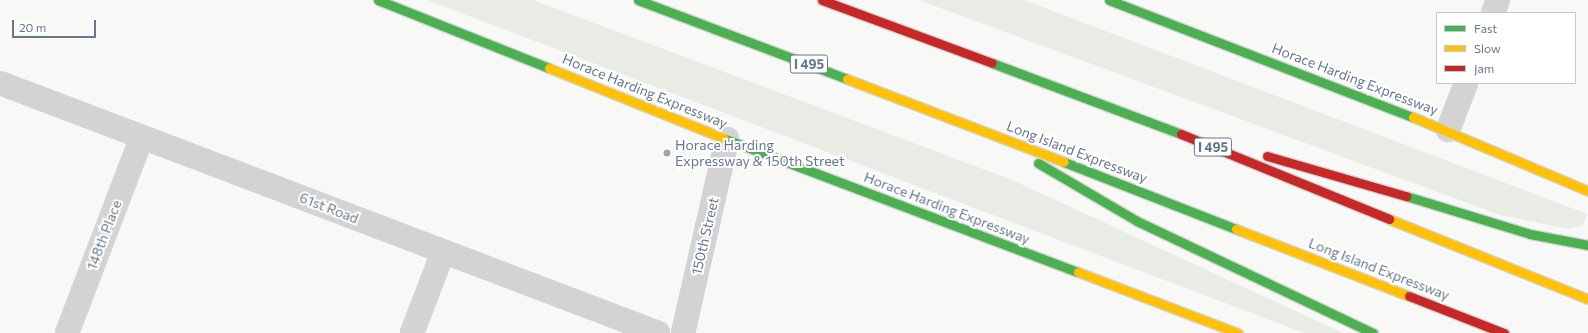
<!DOCTYPE html>
<html>
<head>
<meta charset="utf-8">
<style>
	body { margin:0 }
	#map { position:relative; width:1588px; height:333px; overflow:hidden; background:#f8f8f7; font-family:Commissioner,sans-serif }
	div>[style] { position:absolute }
	.green>* { inset:0; background:#e8ece5 }
	.roads { filter:drop-shadow(1px 0 #d3d5d7) drop-shadow(-1px 0 #d3d5d7) drop-shadow(0 1px #d3d5d7) drop-shadow(0 -1px #d3d5d7) }
	.street>* { height:22px; margin:-11px; padding:0 11px; transform-origin:11px; border-radius:11px; background:#d3d3d4 }
	.fast>* { height:9px; margin:-4.5px; padding:0 4.5px; transform-origin:4.5px; border-radius:4.5px; background:#4caf50 }
	.slow>* { height:9px; margin:-4.5px; padding:0 4.5px; transform-origin:4.5px; border-radius:4.5px; background:#ffc107 }
	.jam>* { height:9px; margin:-4.5px; padding:0 4.5px; transform-origin:4.5px; border-radius:4.5px; background:#c62828 }
	.dots>* { width:11px; height:11px; translate:-50% -50%; box-sizing:border-box; border:2px solid #fff; border-radius:50% }
	span { translate:-50% -50%; white-space:nowrap; text-align:center; line-height:1.15; -webkit-text-stroke:4px #fff; paint-order:stroke }
	.shield-label span { padding:1px 3px; background:#fff; border:1px solid; border-radius:3px; -webkit-text-stroke-width:0 }
	.shield-label { font-size:13px; color:#65788b; font-weight:700 }
	.street-label { font-size:14px; color:#65788b }
	.poi-label { font-size:14px; color:#65788b }
	.left { translate:0 -50%; text-align:left }
	.legend { position:absolute; left:1436px; top:12px; width:140px; height:72px; box-sizing:border-box; background:#fff; border:1px solid #c1c9d1; margin:0; padding:5px 7px; list-style:none; font-size:12px; color:#65788b }
	.legend li { display:flex; align-items:center; gap:8px; height:20px }
	.legend b { width:20px; border:1px solid #c1c9d1 }
	.scale { position:absolute; left:12px; top:20px; width:84px; height:18px; box-sizing:border-box; border:2px solid #65788b; border-top:0; padding-left:5px; font-size:12px; line-height:14px; white-space:nowrap; color:#65788b; -webkit-text-stroke:3px #fff; paint-order:stroke }
</style>
</head>
<body>
<div id="map">
	<div class="green">
		<i style="clip-path:polygon(427px 0,533px 0,1012px 180px,1343px 333px,1304px 333px)"></i>
		<i style="clip-path:polygon(919px 0,1024px 0,1587px 214px,1583px 225px,1569px 229px,1500px 215px)"></i>
	</div>
	<div class="roads">
		<div class="street">
			<i style="left:1493px;top:13px;width:14px;rotate:-69deg"></i>
			<i style="left:0;top:83px;width:704px;rotate:20.8deg"></i>
			<i style="left:1448px;top:130px;width:50px;rotate:-69deg"></i>
			<i style="left:67px;top:333px;width:210px;rotate:-69.1deg"></i>
			<i style="left:412px;top:333px;width:87px;rotate:-69.1deg"></i>
			<i style="left:683px;top:333px;width:199px;rotate:-77.2deg"></i>
		</div>
		<div class="fast">
			<i style="left:378px;top:0;width:184px;rotate:21.7deg"></i>
			<i style="left:638px;top:0;width:223px;rotate:20.7deg"></i>
			<i style="left:1109px;top:0;width:326px;rotate:21.1deg"></i>
			<i style="left:992px;top:63px;width:202px;rotate:20.6deg"></i>
			<i style="left:723px;top:138px;width:379px;rotate:20.7deg"></i>
			<i style="left:1064px;top:162px;width:185px;rotate:21.3deg"></i>
			<i style="left:1038px;top:163px;width:115px;rotate:30.4deg"></i>
			<i style="left:1137px;top:221px;width:261px;rotate:25.4deg"></i>
			<i style="left:1406px;top:196px;width:130px;rotate:17deg"></i>
			<i style="left:1530px;top:234px;width:59px;rotate:10.7deg"></i>
		</div>
		<div class="slow">
			<i style="left:549px;top:68px;width:188px;rotate:21.9deg"></i>
			<i style="left:847px;top:79px;width:232px;rotate:20.9deg"></i>
			<i style="left:1413px;top:117px;width:190px;rotate:22.9deg"></i>
			<i style="left:1389px;top:219px;width:214px;rotate:21.9deg"></i>
			<i style="left:1236px;top:229px;width:186px;rotate:21.2deg"></i>
			<i style="left:1078px;top:272px;width:171px;rotate:20.9deg"></i>
		</div>
		<div class="jam">
			<i style="left:822px;top:0;width:181px;rotate:20.3deg"></i>
			<i style="left:1181px;top:134px;width:225px;rotate:22.2deg"></i>
			<i style="left:1267px;top:156px;width:145px;rotate:16.1deg"></i>
			<i style="left:1409px;top:296px;width:102px;rotate:21.3deg"></i>
		</div>
	</div>
	<div class="dots">
		<i style="left:667px;top:153px;background:#98a5b1"></i>
	</div>
	<div class="shield-label">
		<span style="left:809px;top:64px">I 495</span>
		<span style="left:1213px;top:147px">I 495</span>
	</div>
	<div class="street-label">
		<span style="left:1355px;top:79px;rotate:21deg">Horace Harding Expressway</span>
		<span style="left:645px;top:91px;rotate:22deg">Horace Harding Expressway</span>
		<span style="left:1077px;top:152px;rotate:21deg">Long Island Expressway</span>
		<span style="left:329px;top:208px;rotate:21deg">61st Road</span>
		<span style="left:947px;top:208px;rotate:21deg">Horace Harding Expressway</span>
		<span style="left:104px;top:235px;rotate:-69deg">148th Place</span>
		<span style="left:705px;top:236px;rotate:-77deg">150th Street</span>
		<span style="left:1379px;top:269px;rotate:21deg">Long Island Expressway</span>
	</div>
	<div class="poi-label">
		<span class="left" style="left:675px;top:153px">Horace Harding<br>Expressway &amp; 150th Street</span>
	</div>
	<ul class="legend">
	<li><b style="height:5px;background:#4caf50"></b>Fast</li>
	<li><b style="height:5px;background:#ffc107"></b>Slow</li>
	<li><b style="height:5px;background:#c62828"></b>Jam</li>
	</ul>
	<div class="scale">20 m</div>
</div>
</body>
</html>
